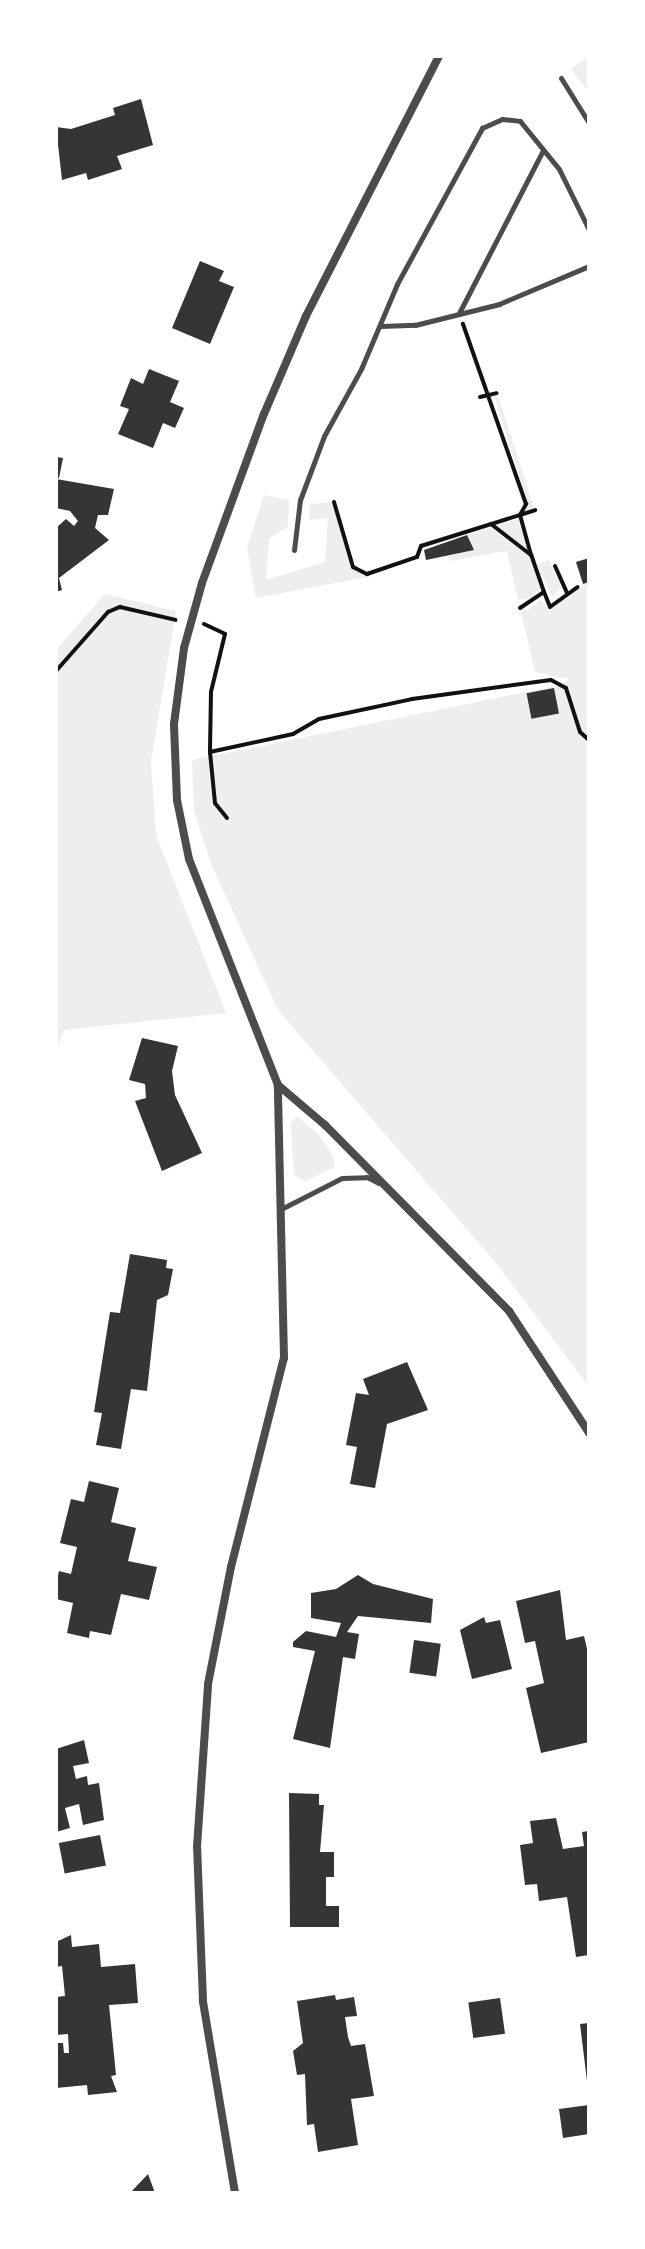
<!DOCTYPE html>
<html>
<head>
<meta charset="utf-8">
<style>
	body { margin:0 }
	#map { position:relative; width:645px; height:2249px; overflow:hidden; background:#fff; font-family:"Varela Round",sans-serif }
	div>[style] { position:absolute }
	.green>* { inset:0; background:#eee }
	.building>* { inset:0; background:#353535; transform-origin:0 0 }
	.path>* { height:4px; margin:-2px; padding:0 2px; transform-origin:2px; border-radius:2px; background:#111 }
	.service>* { height:5px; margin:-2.5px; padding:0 2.5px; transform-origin:2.5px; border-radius:2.5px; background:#4c4c4c }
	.minor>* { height:8px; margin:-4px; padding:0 4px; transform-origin:4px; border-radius:4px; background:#4c4c4c }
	span { translate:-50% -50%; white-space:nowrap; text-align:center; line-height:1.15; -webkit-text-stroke:6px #fff; paint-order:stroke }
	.frame { position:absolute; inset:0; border:58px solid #fff; pointer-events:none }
</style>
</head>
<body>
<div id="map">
	<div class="green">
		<i style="clip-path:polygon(589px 56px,589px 92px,571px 69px)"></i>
		<i style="clip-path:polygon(498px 395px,534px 508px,525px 511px,528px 504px,494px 396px)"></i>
		<i style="clip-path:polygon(264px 495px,289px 500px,288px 527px,269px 538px,266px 580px,325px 562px,328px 518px,309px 520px,310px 504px,332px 502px,351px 568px,367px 577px,256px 598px,247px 548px)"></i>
		<i style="clip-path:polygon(518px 519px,528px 550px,495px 526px)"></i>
		<i style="clip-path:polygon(491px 528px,530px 557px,540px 589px,531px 598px,518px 600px,507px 551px,450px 561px,448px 556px,474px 550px,467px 535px)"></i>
		<i style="clip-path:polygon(549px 560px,561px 588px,552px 597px,537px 564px)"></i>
		<i style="clip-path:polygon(589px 582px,589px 1387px,496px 1263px,278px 1010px,211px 864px,194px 811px,192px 760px,561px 685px,569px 679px,535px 672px,520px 608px,528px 610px,540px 600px,549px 610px)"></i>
		<i style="clip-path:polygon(105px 594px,176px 611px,151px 762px,156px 835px,226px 1013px,64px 1030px,56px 1051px,56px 650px)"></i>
		<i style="clip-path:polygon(297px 1116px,319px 1135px,334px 1158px,334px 1168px,304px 1181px,294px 1175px,291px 1123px)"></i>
	</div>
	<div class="building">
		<i style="clip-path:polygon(141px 99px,153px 145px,117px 156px,122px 169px,88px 180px,86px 173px,62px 180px,56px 127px,71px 129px,115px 115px,113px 108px)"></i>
		<i style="clip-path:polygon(200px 261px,224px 271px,219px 281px,234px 287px,210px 344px,172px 328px)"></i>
		<i style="clip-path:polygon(149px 369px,179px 381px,170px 402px,184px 408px,175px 428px,163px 423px,153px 448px,118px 434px,129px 409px,120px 406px,131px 378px,143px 384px)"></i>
		<i style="clip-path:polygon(56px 457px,63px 458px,59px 478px,56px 478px)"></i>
		<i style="clip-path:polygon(56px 479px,114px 489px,108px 515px,98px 515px,95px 528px,109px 540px,59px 578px,62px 590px,56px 592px,56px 528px,66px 519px,74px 526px,78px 521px,70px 511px,56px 508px)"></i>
		<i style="clip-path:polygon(467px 535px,474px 550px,426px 560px,424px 550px)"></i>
		<i style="clip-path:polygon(589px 558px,589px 582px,583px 584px,576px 562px)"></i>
		<i style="left:554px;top:688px;width:26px;height:28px;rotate:79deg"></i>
		<i style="clip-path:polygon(142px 1038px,178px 1046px,172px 1071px,175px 1095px,202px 1153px,162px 1171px,135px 1101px,146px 1098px,145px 1084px,129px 1080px)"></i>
		<i style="clip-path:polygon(130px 1254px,167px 1260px,166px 1268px,173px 1269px,168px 1295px,157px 1300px,147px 1391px,131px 1389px,121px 1449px,96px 1445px,102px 1413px,94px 1412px,110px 1312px,120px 1313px)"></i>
		<i style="clip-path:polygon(407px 1362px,428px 1410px,387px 1424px,375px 1488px,350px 1484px,357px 1447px,346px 1445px,356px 1393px,369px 1395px,363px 1379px)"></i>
		<i style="clip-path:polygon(89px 1481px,119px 1488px,111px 1522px,136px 1528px,128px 1561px,157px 1567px,149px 1600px,121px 1594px,111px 1635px,90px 1631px,89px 1638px,67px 1633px,73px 1603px,56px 1599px,56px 1584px,59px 1571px,71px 1574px,77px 1547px,60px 1543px,71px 1499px,84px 1502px)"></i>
		<i style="clip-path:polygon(358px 1575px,373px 1584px,433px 1599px,431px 1623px,358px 1616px,347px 1632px,359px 1634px,355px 1659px,343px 1657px,330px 1748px,293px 1739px,315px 1651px,293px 1647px,293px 1642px,306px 1631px,336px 1637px,341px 1623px,311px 1618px,311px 1593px,336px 1589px)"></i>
		<i style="clip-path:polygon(560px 1590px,566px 1640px,584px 1636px,589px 1657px,589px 1742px,541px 1753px,526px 1688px,544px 1683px,535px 1641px,525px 1643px,516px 1601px)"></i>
		<i style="clip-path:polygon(484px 1617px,486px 1623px,500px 1620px,512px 1669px,472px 1679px,460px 1630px)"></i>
		<i style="left:414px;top:1640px;width:27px;height:33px;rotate:8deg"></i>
		<i style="clip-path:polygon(84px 1740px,89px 1763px,73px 1766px,76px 1779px,87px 1776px,88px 1785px,99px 1783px,104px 1820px,83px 1825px,79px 1804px,65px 1808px,70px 1828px,56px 1832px,56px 1749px)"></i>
		<i style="clip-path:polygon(289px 1793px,319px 1794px,319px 1805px,324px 1805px,320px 1852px,334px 1852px,334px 1877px,326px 1877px,326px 1906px,339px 1906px,339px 1927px,290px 1927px)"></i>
		<i style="clip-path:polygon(556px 1818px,563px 1849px,584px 1846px,582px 1832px,589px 1831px,589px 1955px,576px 1957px,567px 1897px,539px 1901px,537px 1884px,525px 1885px,520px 1845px,533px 1843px,530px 1821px)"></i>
		<i style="left:100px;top:1835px;width:31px;height:42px;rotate:79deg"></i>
		<i style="clip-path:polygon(71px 1935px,72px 1947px,99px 1944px,101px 1967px,135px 1964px,138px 2003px,109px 2005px,116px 2075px,111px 2076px,117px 2092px,88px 2095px,87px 2085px,56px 2088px,56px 2043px,63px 2043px,64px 2053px,69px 2053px,68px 2034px,56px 2035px,56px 1997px,65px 1996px,62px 1966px,56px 1967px,56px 1942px)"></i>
		<i style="clip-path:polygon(335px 1995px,336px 2000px,354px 1997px,357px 2016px,345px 2017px,348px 2037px,351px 2046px,365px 2044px,374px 2096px,351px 2099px,358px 2145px,318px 2152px,314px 2124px,307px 2125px,305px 2074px,297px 2075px,293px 2051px,303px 2043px,297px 2001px)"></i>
		<i style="left:500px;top:1998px;width:36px;height:32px;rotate:82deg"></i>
		<i style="clip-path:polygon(589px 2023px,589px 2081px,587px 2081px,580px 2024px)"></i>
		<i style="clip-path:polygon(589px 2105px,589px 2134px,563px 2138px,559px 2109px)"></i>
		<i style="clip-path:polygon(148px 2174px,155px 2193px,130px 2193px)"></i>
	</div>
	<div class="path">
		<i style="left:480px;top:397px;width:17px;rotate:-13deg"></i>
		<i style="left:334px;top:502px;width:68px;rotate:73.7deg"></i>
		<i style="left:353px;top:567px;width:16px;rotate:27deg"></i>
		<i style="left:367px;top:574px;width:53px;rotate:-18.8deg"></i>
		<i style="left:417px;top:557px;width:12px;rotate:-70deg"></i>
		<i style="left:421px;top:546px;width:104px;rotate:-17.4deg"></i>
		<i style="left:520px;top:515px;width:13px;rotate:-61deg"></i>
		<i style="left:526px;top:504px;width:191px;rotate:-109.3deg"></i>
		<i style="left:491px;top:524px;width:51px;rotate:37.8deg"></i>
		<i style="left:531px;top:555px;width:41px;rotate:-105.4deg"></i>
		<i style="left:520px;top:515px;width:16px;rotate:-18deg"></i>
		<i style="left:555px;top:566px;width:30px;rotate:66deg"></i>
		<i style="left:544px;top:592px;width:16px;rotate:68deg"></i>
		<i style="left:550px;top:607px;width:34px;rotate:-36deg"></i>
		<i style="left:520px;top:608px;width:29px;rotate:-34deg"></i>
		<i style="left:544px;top:592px;width:39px;rotate:-109deg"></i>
		<i style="left:204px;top:624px;width:23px;rotate:25deg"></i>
		<i style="left:225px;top:634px;width:60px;rotate:103.6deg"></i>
		<i style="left:211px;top:692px;width:60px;rotate:91deg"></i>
		<i style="left:56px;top:671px;width:79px;rotate:-48.6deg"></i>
		<i style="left:108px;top:612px;width:13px;rotate:-23deg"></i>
		<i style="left:120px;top:607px;width:57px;rotate:13.1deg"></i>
		<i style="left:227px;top:818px;width:19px;rotate:-129deg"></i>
		<i style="left:215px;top:803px;width:51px;rotate:-95.6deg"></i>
		<i style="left:210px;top:752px;width:85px;rotate:-12.2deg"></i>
		<i style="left:293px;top:734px;width:30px;rotate:-30deg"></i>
		<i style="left:319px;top:719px;width:95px;rotate:-12.1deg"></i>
		<i style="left:412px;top:699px;width:140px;rotate:-7.8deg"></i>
		<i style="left:551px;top:680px;width:17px;rotate:28deg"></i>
		<i style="left:566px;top:688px;width:46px;rotate:72.3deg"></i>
		<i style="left:580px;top:732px;width:12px;rotate:42deg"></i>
	</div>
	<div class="service">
		<i style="left:561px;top:78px;width:53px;rotate:58.1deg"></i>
		<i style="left:459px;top:313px;width:183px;rotate:-62.7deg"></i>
		<i style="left:381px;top:326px;width:34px;rotate:-2deg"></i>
		<i style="left:415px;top:325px;width:87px;rotate:-14deg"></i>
		<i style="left:499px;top:304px;width:98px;rotate:-22.9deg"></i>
		<i style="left:294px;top:550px;width:50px;rotate:-83.2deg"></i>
		<i style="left:300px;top:500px;width:68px;rotate:-69.4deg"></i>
		<i style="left:324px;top:436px;width:77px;rotate:-61.1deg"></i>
		<i style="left:361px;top:369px;width:92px;rotate:-67deg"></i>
		<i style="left:397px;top:284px;width:178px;rotate:-61.4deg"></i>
		<i style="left:482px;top:128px;width:22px;rotate:-24deg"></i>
		<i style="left:502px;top:119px;width:18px;rotate:6deg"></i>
		<i style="left:520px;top:121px;width:62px;rotate:50.9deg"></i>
		<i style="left:559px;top:169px;width:68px;rotate:63.8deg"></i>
		<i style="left:283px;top:1208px;width:66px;rotate:-27deg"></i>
		<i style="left:342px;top:1178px;width:25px;rotate:-2deg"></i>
		<i style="left:367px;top:1177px;width:13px;rotate:27deg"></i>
	</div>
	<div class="minor">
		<i style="left:278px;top:1085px;width:62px;rotate:40.4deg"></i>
		<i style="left:325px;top:1125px;width:262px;rotate:45.3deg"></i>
		<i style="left:509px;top:1311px;width:146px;rotate:56.7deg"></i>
		<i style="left:235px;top:2193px;width:195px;rotate:-99.5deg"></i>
		<i style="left:203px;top:2001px;width:154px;rotate:-92.2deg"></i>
		<i style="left:197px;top:1847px;width:163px;rotate:-86.1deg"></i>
		<i style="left:208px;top:1684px;width:119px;rotate:-78.9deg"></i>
		<i style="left:231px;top:1567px;width:216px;rotate:-75.8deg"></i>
		<i style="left:284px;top:1358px;width:273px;rotate:-91.3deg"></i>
		<i style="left:278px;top:1085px;width:243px;rotate:-111.5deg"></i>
		<i style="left:189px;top:859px;width:60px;rotate:-101.5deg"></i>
		<i style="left:177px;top:800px;width:76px;rotate:-92.3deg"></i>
		<i style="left:174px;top:724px;width:77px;rotate:-82.5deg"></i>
		<i style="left:184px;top:648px;width:67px;rotate:-74.5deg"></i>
		<i style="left:202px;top:583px;width:180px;rotate:-69.9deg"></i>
		<i style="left:264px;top:414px;width:107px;rotate:-66.8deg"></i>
		<i style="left:306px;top:316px;width:292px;rotate:-62.9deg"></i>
	</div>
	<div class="frame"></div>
</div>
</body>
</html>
